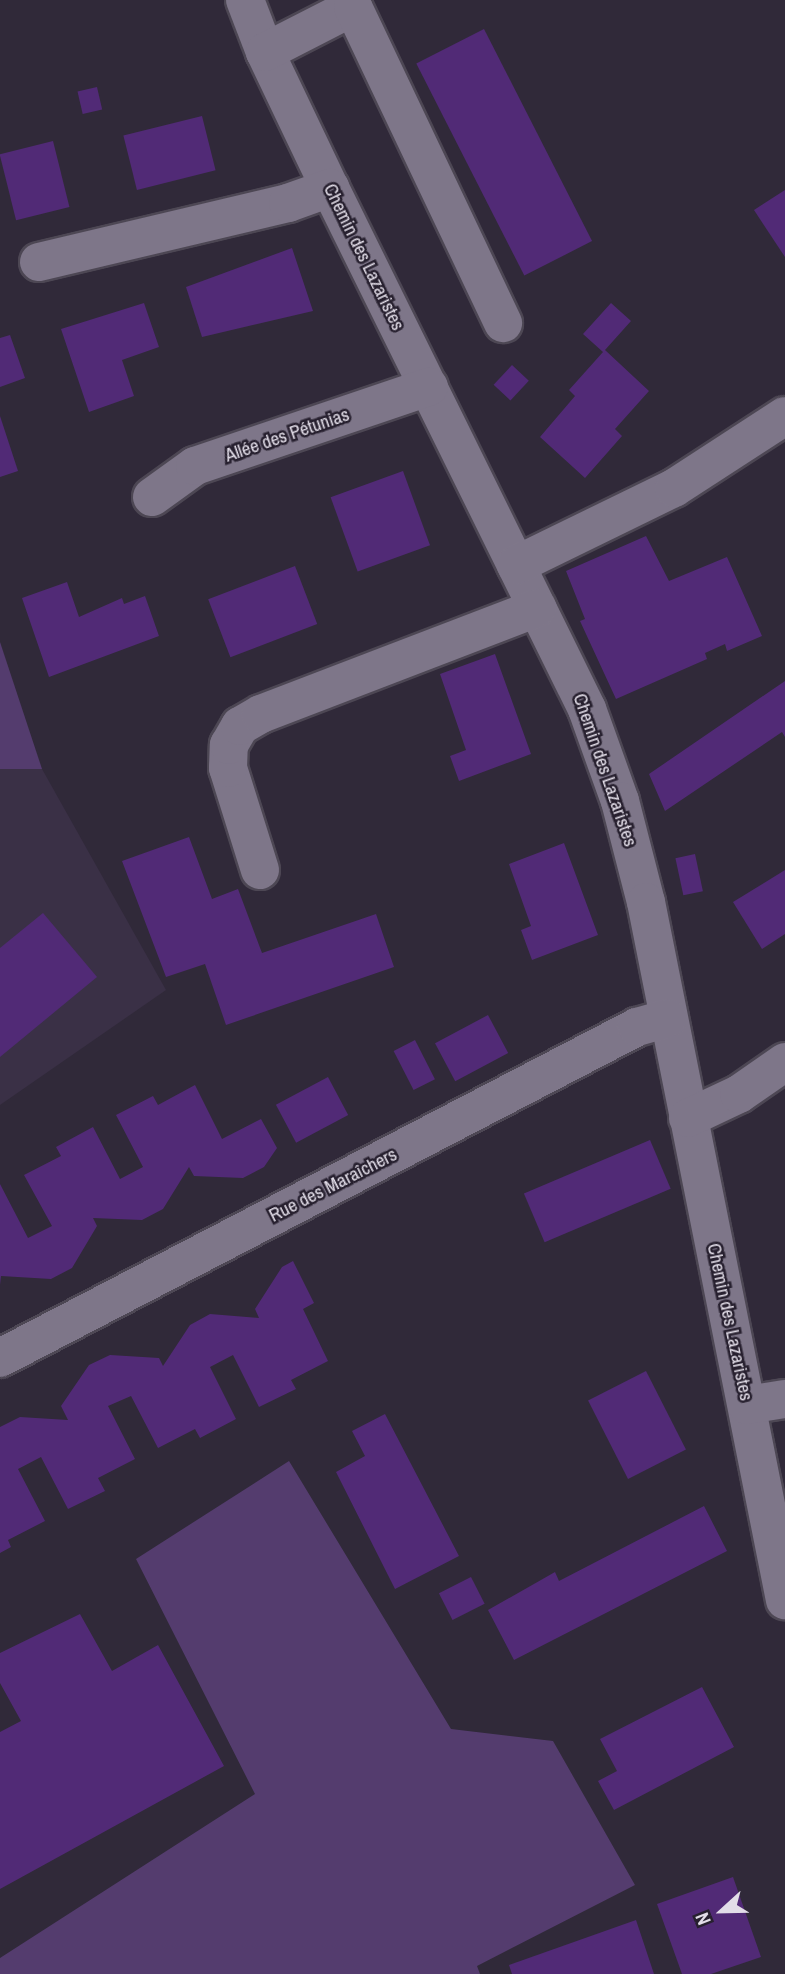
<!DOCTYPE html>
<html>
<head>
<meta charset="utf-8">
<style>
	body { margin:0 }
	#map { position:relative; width:785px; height:1974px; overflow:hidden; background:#302939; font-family:"Archivo Narrow",sans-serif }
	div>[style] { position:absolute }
	.built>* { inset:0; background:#3a3046 }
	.green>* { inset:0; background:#543c6e }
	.building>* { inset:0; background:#512a76; transform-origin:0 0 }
	.roads { filter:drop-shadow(2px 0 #4d4754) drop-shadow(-2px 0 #4d4754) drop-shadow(0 2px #4d4754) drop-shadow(0 -2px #4d4754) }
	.minor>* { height:38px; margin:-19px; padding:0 19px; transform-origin:19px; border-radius:19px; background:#7e7689 }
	span { translate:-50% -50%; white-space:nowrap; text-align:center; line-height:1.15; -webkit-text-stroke:5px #27202f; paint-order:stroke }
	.street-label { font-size:19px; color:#e2dde8 }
	.north { position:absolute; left:687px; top:1876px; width:70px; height:70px; -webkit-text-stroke:5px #27202f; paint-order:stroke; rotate:248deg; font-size:19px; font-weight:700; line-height:28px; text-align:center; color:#e2dde8 }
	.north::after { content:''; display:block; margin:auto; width:24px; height:32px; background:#e2dde8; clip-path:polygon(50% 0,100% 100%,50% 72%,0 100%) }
</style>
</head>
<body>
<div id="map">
	<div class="built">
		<i style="clip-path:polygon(0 769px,42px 769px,166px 990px,0 1105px)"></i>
	</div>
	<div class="green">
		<i style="clip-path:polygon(0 642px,42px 769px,0 769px)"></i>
		<i style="clip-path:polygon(289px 1461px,451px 1729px,553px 1741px,635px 1885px,477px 1966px,480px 1974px,0 1974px,0 1958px,255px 1794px,136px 1559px)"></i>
	</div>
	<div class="building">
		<i style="left:484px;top:29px;width:238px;height:76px;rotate:63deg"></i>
		<i style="left:97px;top:87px;width:23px;height:20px;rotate:77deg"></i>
		<i style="left:202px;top:116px;width:56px;height:81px;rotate:76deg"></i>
		<i style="left:53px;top:141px;width:68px;height:55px;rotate:76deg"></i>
		<i style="clip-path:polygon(785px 190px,785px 257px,754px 210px)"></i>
		<i style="clip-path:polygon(292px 248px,313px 311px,202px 337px,186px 287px)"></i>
		<i style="clip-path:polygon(144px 303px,159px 347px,122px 360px,134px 396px,89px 412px,61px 329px)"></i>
		<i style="clip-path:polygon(611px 303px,631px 321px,605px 350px,649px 391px,615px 429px,622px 436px,585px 478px,540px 437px,575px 396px,569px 390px,603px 352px,583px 334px)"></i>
		<i style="clip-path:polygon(10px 335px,25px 378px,0 387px,0 338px)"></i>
		<i style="left:512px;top:365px;width:23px;height:27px;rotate:43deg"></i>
		<i style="clip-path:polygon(0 416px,18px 471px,0 477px)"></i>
		<i style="left:403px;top:471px;width:79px;height:77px;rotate:70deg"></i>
		<i style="clip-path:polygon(646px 536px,669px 581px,727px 557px,762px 636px,727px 651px,725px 644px,705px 653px,707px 659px,616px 699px,580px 621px,585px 619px,566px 571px)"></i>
		<i style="left:295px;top:566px;width:62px;height:93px;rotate:69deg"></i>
		<i style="clip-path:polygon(67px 582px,79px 617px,122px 598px,124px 604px,145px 596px,159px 636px,49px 677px,22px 598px)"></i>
		<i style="clip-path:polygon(495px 654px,531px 754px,459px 781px,450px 756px,466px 750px,440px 674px)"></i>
		<i style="clip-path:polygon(785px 681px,785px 737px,782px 732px,665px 811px,649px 774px)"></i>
		<i style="clip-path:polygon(189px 837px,212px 899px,238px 889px,262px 953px,376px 914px,394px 967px,226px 1025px,205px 964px,166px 977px,122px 861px)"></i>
		<i style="clip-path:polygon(564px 843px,598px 935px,532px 960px,521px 930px,531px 926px,509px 864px)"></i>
		<i style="left:695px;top:854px;width:38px;height:20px;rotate:78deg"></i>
		<i style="clip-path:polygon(785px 870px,785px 934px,762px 949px,733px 902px)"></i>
		<i style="clip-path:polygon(43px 913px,97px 977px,0 1057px,0 948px)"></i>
		<i style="left:488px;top:1015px;width:43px;height:60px;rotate:62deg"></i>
		<i style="left:415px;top:1040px;width:44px;height:24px;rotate:63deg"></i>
		<i style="left:328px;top:1077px;width:43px;height:59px;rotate:62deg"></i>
		<i style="clip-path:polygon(195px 1085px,222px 1139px,261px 1119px,277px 1148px,264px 1167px,243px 1178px,194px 1176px,189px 1167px,163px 1209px,142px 1220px,93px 1218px,97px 1226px,72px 1268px,51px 1279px,1px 1276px,0 1285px,0 1184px,28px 1238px,52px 1226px,24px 1175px,61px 1156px,56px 1147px,93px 1127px,120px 1179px,143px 1167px,116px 1115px,153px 1096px,158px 1105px)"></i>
		<i style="left:650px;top:1140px;width:53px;height:137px;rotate:67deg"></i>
		<i style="clip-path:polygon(293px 1261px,314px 1303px,303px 1309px,328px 1361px,291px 1380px,296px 1389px,259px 1407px,233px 1355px,210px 1367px,236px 1419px,200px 1438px,195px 1429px,158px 1448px,131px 1396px,108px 1406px,135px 1459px,98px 1478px,105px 1491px,68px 1509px,41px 1457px,18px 1469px,45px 1521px,8px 1540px,11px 1547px,0 1553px,0 1427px,20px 1417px,68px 1420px,61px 1406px,89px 1365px,110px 1355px,159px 1358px,163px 1366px,190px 1325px,210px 1314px,259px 1318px,255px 1309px,282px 1267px)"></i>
		<i style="left:646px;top:1371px;width:88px;height:65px;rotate:63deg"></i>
		<i style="clip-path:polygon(385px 1414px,459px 1556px,395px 1589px,336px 1472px,365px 1456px,352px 1431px)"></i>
		<i style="clip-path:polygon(704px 1506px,727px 1551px,514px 1660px,488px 1610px,555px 1572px,559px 1581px)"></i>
		<i style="left:471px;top:1577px;width:30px;height:36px;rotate:63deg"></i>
		<i style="clip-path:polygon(80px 1614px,112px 1671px,158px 1645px,224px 1766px,0 1889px,0 1732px,21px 1721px,0 1683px,0 1653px)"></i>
		<i style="clip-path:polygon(702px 1687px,734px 1747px,614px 1810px,598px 1781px,617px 1771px,600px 1739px)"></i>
		<i style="clip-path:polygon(733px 1877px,761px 1957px,711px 1974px,682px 1974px,657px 1904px)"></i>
		<i style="clip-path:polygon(636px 1920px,654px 1974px,512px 1974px,509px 1965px)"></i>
	</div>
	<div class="roads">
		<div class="minor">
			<i style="left:245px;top:0;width:56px;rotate:69deg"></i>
			<i style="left:265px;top:52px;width:151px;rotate:64.5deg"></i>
			<i style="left:330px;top:188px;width:581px;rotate:63.74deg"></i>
			<i style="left:587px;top:709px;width:98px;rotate:70.3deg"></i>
			<i style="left:620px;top:801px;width:104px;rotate:75.6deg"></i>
			<i style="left:646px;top:902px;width:712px;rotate:78.74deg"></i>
			<i style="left:265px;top:52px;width:99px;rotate:-27.1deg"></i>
			<i style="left:353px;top:7px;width:350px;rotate:64.6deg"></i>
			<i style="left:39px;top:262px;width:256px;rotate:-13.3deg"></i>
			<i style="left:288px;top:203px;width:45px;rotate:-19.7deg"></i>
			<i style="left:152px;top:497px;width:53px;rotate:-35.8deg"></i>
			<i style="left:195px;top:466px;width:247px;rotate:-18.7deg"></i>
			<i style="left:516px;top:565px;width:176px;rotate:-26deg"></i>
			<i style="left:674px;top:488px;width:132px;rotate:-33deg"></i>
			<i style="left:260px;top:870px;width:107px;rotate:-107.4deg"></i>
			<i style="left:228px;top:768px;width:23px;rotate:-88deg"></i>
			<i style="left:229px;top:745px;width:22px;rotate:-60deg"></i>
			<i style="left:240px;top:726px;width:24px;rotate:-30deg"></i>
			<i style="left:261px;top:714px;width:296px;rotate:-21deg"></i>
			<i style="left:688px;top:1118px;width:56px;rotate:-25.2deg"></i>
			<i style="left:739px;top:1094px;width:56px;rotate:-34.8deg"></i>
			<i style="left:0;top:1358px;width:718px;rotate:-27.46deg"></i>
			<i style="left:637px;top:1027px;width:32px;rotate:-16deg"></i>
			<i style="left:747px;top:1405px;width:38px;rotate:-9deg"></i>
		</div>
	</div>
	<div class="street-label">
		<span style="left:364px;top:257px;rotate:64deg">Chemin des Lazaristes</span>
		<span style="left:287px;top:435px;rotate:-19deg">Allée des Pétunias</span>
		<span style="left:605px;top:770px;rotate:71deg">Chemin des Lazaristes</span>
		<span style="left:333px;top:1185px;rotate:-27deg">Rue des Maraîchers</span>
		<span style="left:730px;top:1322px;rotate:78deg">Chemin des Lazaristes</span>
	</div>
	<div class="north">N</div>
</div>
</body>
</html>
